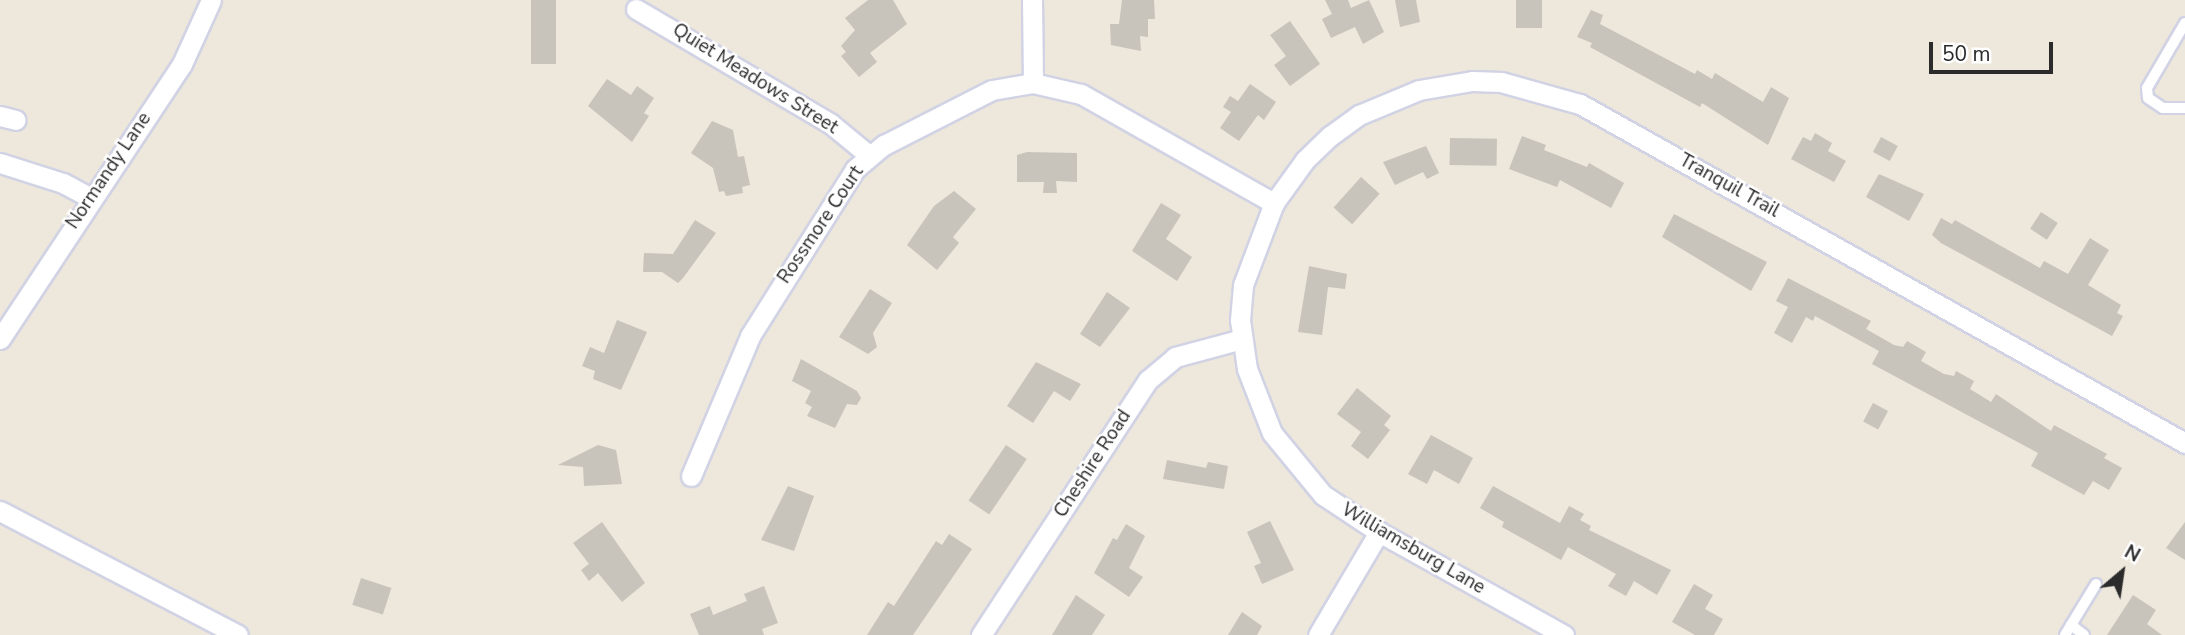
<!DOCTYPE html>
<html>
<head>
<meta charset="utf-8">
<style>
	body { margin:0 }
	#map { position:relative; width:2185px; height:635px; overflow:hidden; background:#ede7dc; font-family:"Nunito Sans",sans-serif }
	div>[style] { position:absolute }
	.building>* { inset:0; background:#c8c4bc; transform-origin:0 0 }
	.roads { filter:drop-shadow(2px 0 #d1d3e4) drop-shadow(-2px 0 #d1d3e4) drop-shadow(0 2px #d1d3e4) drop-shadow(0 -2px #d1d3e4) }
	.lane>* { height:10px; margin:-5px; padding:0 5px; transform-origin:5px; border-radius:5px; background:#fff }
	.street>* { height:19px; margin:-9.5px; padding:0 9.5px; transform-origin:9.5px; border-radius:9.5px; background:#fff }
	span { translate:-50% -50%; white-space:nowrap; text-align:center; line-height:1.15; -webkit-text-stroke:5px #fff; paint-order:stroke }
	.street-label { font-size:19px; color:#2b2b2b }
	.north { position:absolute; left:2087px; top:537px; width:70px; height:70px; -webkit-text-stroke:5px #fff; paint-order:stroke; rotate:29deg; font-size:19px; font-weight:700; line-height:28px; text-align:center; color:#2b2b2b }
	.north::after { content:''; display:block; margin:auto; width:24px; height:32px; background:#2b2b2b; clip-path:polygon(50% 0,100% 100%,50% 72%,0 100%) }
	.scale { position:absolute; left:1929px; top:42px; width:124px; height:32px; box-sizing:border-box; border:4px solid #2b2b2b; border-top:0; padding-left:9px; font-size:21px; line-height:24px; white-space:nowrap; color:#2b2b2b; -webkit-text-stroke:5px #fff; paint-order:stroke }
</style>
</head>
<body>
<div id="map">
	<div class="building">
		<i style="left:531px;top:0;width:25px;height:64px"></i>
		<i style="clip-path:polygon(868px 0,893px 0,907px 24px,870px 53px,877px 62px,859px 77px,841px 56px,846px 52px,841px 46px,855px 30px,845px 18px)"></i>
		<i style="clip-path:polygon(1122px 0,1154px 0,1155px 19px,1148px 19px,1148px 37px,1140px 36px,1141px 51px,1111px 45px,1110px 24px,1119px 24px)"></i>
		<i style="clip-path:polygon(1325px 0,1348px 0,1351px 8px,1369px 0,1384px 32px,1363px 44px,1355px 27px,1331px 38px,1322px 19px,1332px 14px)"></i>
		<i style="clip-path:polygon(1395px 0,1416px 0,1420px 22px,1400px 27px)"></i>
		<i style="left:1516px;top:0;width:26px;height:28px"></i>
		<i style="clip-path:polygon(1591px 10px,1603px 15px,1600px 24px,1695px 74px,1697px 70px,1712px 79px,1715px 73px,1763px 102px,1771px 87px,1789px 98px,1768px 145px,1702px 103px,1700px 107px,1590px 47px,1592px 43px,1577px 37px)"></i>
		<i style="clip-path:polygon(1290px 21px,1320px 64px,1290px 86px,1274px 65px,1286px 56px,1270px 35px)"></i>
		<i style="clip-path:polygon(607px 79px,631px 95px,637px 86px,654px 98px,644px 113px,649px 116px,632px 142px,588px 106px)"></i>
		<i style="clip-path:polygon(1250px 84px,1276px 102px,1264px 120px,1258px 115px,1239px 141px,1220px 128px,1231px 112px,1223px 107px,1230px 96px,1238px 101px)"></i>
		<i style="clip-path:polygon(712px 121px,733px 130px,738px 157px,744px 156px,750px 185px,742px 187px,743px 193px,726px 196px,724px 191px,719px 192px,713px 168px,691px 153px)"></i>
		<i style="clip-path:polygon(1815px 133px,1832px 143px,1828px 151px,1846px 161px,1834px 182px,1791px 159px,1803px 137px,1811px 141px)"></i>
		<i style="clip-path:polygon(1522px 136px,1546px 145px,1544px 150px,1587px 167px,1589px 163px,1624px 183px,1611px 208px,1560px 180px,1557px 187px,1509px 169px)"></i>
		<i style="left:1881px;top:137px;width:19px;height:17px;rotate:28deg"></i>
		<i style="left:1450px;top:138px;width:47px;height:27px;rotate:1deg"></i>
		<i style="clip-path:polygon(1426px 146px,1439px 173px,1427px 179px,1423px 172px,1395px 185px,1383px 162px)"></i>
		<i style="clip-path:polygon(1027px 152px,1077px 153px,1077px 182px,1056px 181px,1057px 193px,1043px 193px,1044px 182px,1017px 182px,1017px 155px)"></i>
		<i style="clip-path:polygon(1879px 174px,1924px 194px,1909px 221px,1866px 197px)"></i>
		<i style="left:1361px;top:177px;width:25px;height:41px;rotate:42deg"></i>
		<i style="clip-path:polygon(954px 191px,976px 209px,953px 237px,959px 243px,937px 270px,907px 245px,934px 206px)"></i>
		<i style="clip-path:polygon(1161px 203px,1181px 215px,1166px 239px,1192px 257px,1177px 281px,1132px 251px)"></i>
		<i style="left:2041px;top:212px;width:20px;height:20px;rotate:33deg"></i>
		<i style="clip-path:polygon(1674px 214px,1767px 262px,1751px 291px,1662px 237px)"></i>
		<i style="clip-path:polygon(1941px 218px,1952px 224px,1955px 220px,2040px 268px,2044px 261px,2068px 274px,2090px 238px,2109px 250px,2088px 285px,2121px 305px,2117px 313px,2123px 316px,2112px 336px,1941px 243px,1932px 235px)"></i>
		<i style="clip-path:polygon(695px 220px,716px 233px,683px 278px,678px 283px,662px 272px,643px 272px,644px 253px,673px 254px)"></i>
		<i style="clip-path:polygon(1309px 266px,1347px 274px,1345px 289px,1328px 287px,1322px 335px,1298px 332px)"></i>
		<i style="clip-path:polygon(1788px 278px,1871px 321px,1866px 329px,1894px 345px,1903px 347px,1907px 341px,1926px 352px,1921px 361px,1944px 374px,1954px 376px,1956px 371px,1974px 381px,1970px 389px,1991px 402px,1996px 394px,2051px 431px,2054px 425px,2107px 454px,2104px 458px,2122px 468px,2109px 490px,2093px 481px,2084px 495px,2031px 466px,2038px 453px,1872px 364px,1879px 351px,1815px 316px,1813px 321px,1806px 317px,1792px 343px,1774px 333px,1788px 307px,1776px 301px)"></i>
		<i style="clip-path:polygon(870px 289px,892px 303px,873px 333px,877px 347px,868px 354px,839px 337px)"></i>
		<i style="clip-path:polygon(1107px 292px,1130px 308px,1100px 347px,1080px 334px)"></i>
		<i style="clip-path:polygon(617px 320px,647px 332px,621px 390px,593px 379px,595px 371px,582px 366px,590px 347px,604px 353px)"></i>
		<i style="clip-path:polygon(801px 359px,857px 391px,861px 398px,857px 405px,847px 404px,835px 428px,807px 416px,812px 407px,805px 403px,811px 391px,792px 381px)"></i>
		<i style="clip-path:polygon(1036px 362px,1081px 384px,1070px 401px,1054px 391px,1033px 423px,1007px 406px)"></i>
		<i style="clip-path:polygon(1357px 388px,1391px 416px,1384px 425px,1390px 430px,1368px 459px,1351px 446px,1361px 432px,1337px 414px)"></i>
		<i style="left:1873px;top:403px;width:17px;height:21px;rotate:28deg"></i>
		<i style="clip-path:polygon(1431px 435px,1473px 458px,1459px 484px,1434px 470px,1427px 484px,1408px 474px)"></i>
		<i style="clip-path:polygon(598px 445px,616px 450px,622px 484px,584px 486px,583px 467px,558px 465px)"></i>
		<i style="left:1006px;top:445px;width:25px;height:67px;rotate:34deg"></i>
		<i style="clip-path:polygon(1167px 460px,1206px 468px,1208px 462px,1228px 466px,1224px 489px,1163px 479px)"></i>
		<i style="clip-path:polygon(788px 486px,814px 496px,794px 551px,761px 540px)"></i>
		<i style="clip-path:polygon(1493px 486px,1560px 523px,1569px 506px,1584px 514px,1580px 520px,1591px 526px,1589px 530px,1671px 570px,1657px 595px,1634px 581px,1626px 596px,1608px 586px,1616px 574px,1568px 547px,1561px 560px,1502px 527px,1504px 522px,1480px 508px)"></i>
		<i style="clip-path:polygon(1270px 521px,1294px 570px,1262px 584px,1254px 566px,1261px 563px,1247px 532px)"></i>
		<i style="clip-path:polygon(602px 522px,645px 583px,622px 602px,598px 573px,589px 581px,581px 570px,589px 564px,573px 543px)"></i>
		<i style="clip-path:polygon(2185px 522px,2185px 560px,2166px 548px)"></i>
		<i style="clip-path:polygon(1126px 524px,1145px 536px,1129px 568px,1143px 577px,1129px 597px,1094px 573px,1113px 538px,1117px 540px)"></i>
		<i style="clip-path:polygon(949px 534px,972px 549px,913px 635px,867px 635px,888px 602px,894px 606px,936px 541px,942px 545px)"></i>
		<i style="left:361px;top:578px;width:32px;height:28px;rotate:18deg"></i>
		<i style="clip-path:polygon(1694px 584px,1713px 595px,1705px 609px,1723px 619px,1714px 635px,1695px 635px,1672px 622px)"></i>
		<i style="clip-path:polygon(764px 586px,778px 623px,762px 629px,764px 635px,699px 635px,690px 614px,710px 606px,713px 615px,747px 601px,744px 594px)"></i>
		<i style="clip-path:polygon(1076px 595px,1105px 615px,1092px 635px,1052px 635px)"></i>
		<i style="clip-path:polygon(2133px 595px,2156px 610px,2147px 624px,2162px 635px,2107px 635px)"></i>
		<i style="clip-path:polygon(1242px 612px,1262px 626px,1257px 635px,1228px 635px)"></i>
	</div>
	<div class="roads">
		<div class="lane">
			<i style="left:2185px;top:23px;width:75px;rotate:120.3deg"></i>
			<i style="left:2147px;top:88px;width:10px;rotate:84deg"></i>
			<i style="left:2148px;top:98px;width:18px;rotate:34deg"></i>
			<i style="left:2163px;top:108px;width:22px"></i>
			<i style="left:2065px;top:635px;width:12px;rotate:-59deg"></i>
			<i style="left:2084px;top:635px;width:16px;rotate:-142deg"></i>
			<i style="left:2071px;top:625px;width:48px;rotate:-58.6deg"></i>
		</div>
		<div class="street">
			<i style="left:1032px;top:0;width:83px;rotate:89.3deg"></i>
			<i style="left:636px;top:9px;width:226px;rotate:30.5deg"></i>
			<i style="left:831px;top:124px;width:50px;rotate:39.4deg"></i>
			<i style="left:0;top:116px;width:16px;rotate:14deg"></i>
			<i style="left:0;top:163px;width:66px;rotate:17.6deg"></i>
			<i style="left:63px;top:183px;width:32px;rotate:28deg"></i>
			<i style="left:0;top:339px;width:330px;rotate:-56.5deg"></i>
			<i style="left:182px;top:64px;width:70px;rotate:-65.6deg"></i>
			<i style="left:691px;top:476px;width:152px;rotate:-67.1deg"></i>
			<i style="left:750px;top:336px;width:197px;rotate:-57.8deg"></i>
			<i style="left:855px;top:169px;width:38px;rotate:-40deg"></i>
			<i style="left:884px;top:145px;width:121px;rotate:-27deg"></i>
			<i style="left:992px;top:90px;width:42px;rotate:-9.7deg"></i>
			<i style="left:1033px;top:83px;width:49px;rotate:12.9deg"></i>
			<i style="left:1081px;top:94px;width:222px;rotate:29.5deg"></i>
			<i style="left:0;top:511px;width:268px;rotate:27.5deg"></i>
			<i style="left:981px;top:635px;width:305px;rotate:-56.8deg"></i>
			<i style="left:1148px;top:380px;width:35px;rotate:-40deg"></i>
			<i style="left:1175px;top:357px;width:69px;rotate:-15deg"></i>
			<i style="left:1318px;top:635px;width:120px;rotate:-59.4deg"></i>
			<i style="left:1564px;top:635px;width:212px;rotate:-150.9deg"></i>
			<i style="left:1379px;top:532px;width:67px;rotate:-146.5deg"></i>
			<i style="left:1323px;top:495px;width:80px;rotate:-129.4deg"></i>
			<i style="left:1272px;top:433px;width:69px;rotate:-111.3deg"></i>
			<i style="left:1247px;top:369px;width:49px;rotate:-98.1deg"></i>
			<i style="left:1240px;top:320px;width:35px;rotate:-85deg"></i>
			<i style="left:1243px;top:285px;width:88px;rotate:-69.3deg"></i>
			<i style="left:1274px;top:203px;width:53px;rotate:-54.2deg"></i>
			<i style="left:1305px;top:160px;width:35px;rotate:-44deg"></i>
			<i style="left:1330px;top:136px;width:36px;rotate:-36deg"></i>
			<i style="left:1359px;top:115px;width:65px;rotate:-22.6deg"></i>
			<i style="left:1419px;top:90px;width:54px;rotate:-9.6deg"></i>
			<i style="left:1472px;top:81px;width:29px;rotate:2deg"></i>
			<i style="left:1501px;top:82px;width:82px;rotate:15.6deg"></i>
			<i style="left:1580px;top:104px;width:694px;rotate:29.26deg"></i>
		</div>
	</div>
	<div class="street-label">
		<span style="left:755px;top:79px;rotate:32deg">Quiet Meadows Street</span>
		<span style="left:109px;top:171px;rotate:-56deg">Normandy Lane</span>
		<span style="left:1729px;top:186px;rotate:29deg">Tranquil Trail</span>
		<span style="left:821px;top:225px;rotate:-56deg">Rossmore Court</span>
		<span style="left:1093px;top:464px;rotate:-57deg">Cheshire Road</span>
		<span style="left:1413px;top:549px;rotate:30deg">Williamsburg Lane</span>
	</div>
	<div class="north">N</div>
	<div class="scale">50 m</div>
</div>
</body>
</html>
